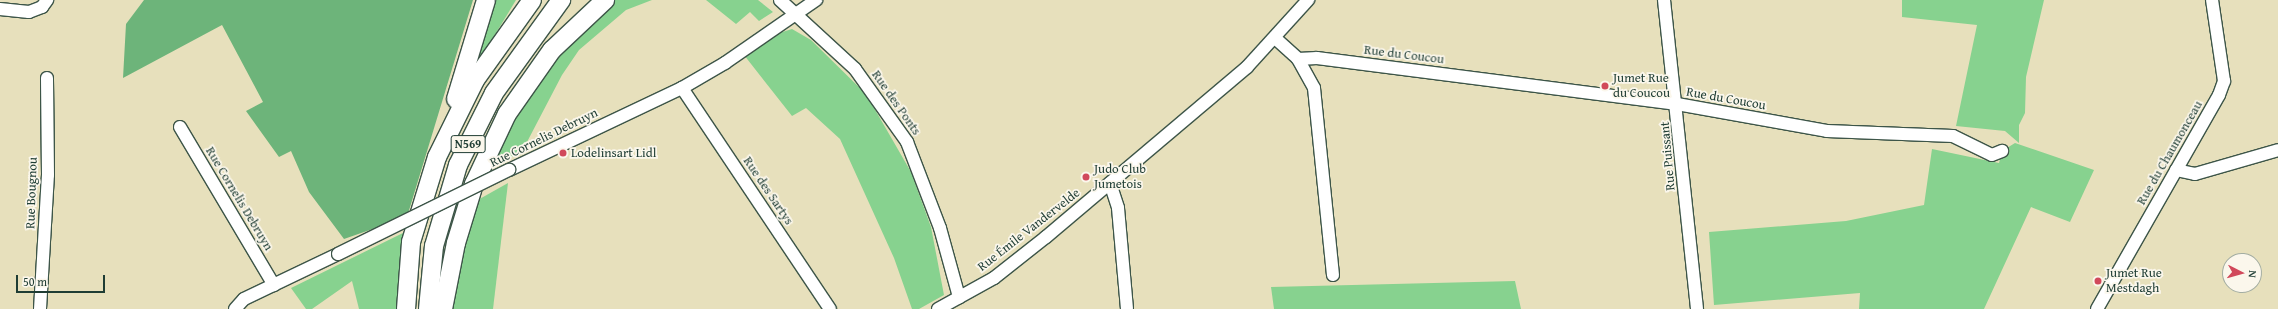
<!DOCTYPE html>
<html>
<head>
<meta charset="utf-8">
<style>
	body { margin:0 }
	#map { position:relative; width:2278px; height:309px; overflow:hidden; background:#e7e0bc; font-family:"Gentium Book Plus",serif }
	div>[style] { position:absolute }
	.green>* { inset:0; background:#87d28f }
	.forest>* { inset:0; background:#6db47a }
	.roads { filter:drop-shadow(1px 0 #3d5548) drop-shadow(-1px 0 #3d5548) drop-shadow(0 1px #3d5548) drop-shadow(0 -1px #3d5548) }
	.minor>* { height:12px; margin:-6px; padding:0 6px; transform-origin:6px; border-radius:6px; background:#fff }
	.highway>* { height:18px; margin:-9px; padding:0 9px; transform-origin:9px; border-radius:9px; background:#fff }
	.bridges { filter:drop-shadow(1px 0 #3d5548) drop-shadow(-1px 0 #3d5548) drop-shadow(0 1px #3d5548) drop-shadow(0 -1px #3d5548) }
	.minor-bridge>* { height:12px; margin:-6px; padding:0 6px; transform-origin:6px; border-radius:6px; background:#fff }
	.dots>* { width:11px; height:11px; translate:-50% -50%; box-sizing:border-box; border:2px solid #fbf7ec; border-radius:50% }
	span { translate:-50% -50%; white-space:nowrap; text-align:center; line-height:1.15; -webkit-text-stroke:3.5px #fbf7ec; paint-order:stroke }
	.shield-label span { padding:1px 3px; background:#fbf7ec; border:1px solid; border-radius:3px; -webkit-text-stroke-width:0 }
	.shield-label { font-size:12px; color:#1f3d34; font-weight:700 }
	.street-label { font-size:13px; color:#1f3d34 }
	.poi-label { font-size:13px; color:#1f3d34 }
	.left { translate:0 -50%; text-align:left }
	.north { position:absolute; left:2222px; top:253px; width:40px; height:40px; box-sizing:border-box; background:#fbf7ec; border:1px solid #a3ada2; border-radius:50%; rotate:96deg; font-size:11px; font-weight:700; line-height:16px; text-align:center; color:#1f3d34 }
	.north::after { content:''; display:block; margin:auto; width:14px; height:18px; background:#d1495b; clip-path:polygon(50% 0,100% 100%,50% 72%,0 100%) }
	.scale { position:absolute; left:16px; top:275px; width:89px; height:18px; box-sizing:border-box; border:2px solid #1f3d34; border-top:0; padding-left:5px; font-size:12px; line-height:14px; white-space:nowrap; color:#1f3d34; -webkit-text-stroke:3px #fbf7ec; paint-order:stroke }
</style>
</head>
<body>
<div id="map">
	<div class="green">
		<i style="clip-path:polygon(492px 0,516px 0,482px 56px,464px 73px)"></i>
		<i style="clip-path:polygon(614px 0,652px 0,626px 10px,579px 50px,562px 75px,527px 142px,526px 151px,487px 167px,545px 65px)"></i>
		<i style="clip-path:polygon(706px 0,758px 0,773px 12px,759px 21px,750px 12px,736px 24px)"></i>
		<i style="clip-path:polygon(1902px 0,2044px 0,2026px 77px,2025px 113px,2019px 125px,2019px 143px,2005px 131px,1956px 126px,1977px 25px,1902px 17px)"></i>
		<i style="clip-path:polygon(792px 29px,811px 40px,866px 94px,911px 172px,931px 227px,944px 295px,919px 309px,912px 309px,894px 258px,840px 139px,806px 108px,792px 116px,744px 55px,776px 34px)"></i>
		<i style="clip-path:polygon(2015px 143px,2094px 170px,2070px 222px,2031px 207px,1984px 309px,1859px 309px,1860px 293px,1714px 305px,1709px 232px,1846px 221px,1924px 205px,1932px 149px,1999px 163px,2002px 151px)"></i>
		<i style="clip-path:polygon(508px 183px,493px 309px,449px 309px,476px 201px)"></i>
		<i style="clip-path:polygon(405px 232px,397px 309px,359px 309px,352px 281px,312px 309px,306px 309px,291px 288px)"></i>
		<i style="clip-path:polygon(1515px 281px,1521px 309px,1274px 309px,1271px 287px)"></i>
	</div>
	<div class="forest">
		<i style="clip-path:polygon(144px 0,473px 0,407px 217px,344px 239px,309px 192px,291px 151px,279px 157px,246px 111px,263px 102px,222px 25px,123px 78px,126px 24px)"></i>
	</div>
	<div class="roads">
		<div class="minor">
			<i style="left:780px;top:0;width:102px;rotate:42.6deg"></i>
			<i style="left:855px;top:69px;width:90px;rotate:54.5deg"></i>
			<i style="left:907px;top:142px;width:92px;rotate:69deg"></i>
			<i style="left:940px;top:228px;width:72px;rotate:74.6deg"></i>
			<i style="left:1664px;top:0;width:311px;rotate:83.9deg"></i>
			<i style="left:0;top:9px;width:29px;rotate:6deg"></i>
			<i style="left:29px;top:12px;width:14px;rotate:-21deg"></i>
			<i style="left:42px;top:7px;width:9px;rotate:-54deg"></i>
			<i style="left:1275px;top:38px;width:31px;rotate:42deg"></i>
			<i style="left:1298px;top:59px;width:33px;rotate:61deg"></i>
			<i style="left:1314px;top:88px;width:188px;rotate:84.2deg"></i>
			<i style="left:1298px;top:59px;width:19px;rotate:-3deg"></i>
			<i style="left:1317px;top:58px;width:363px;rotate:7.3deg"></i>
			<i style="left:1677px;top:104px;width:152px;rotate:10.2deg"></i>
			<i style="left:1827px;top:131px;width:126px;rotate:2.3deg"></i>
			<i style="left:1953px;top:136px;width:43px;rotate:26deg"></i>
			<i style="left:1992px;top:155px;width:11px;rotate:-22deg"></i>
			<i style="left:682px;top:88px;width:266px;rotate:56.2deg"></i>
			<i style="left:180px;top:127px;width:184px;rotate:59.3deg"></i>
			<i style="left:509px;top:170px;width:191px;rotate:-25.4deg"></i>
			<i style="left:682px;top:88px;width:50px;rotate:-30.2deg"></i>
			<i style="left:725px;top:63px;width:111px;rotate:-34.7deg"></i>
			<i style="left:2176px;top:170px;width:19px;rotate:12deg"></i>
			<i style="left:2195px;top:174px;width:86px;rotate:-16.1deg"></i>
			<i style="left:1110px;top:183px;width:26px;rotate:72deg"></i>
			<i style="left:1118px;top:208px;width:101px;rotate:84.9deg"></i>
			<i style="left:40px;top:309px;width:134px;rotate:-86.6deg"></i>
			<i style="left:48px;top:175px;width:97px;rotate:-90.6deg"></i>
			<i style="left:235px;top:309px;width:13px;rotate:-48deg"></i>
			<i style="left:244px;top:299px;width:104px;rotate:-25.6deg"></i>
			<i style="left:938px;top:309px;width:64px;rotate:-29deg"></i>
			<i style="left:994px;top:278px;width:66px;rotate:-38.3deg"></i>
			<i style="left:1046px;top:237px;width:263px;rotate:-40.2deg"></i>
			<i style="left:1247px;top:67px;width:91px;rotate:-47.7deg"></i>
			<i style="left:2097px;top:309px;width:246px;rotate:-60.3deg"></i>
			<i style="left:2219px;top:95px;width:15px;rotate:-70deg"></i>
			<i style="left:2224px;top:81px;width:82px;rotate:-98.4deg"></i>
		</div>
		<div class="highway">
			<i style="left:456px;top:99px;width:103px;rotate:-73.1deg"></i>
			<i style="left:406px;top:309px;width:67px;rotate:-85.7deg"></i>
			<i style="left:411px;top:242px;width:89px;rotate:-73deg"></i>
			<i style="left:437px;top:157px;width:86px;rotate:-63.7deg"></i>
			<i style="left:475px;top:80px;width:98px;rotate:-54.5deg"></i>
			<i style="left:428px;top:309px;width:63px;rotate:-84.6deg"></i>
			<i style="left:434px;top:246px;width:84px;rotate:-73.5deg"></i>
			<i style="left:458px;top:165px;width:80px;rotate:-63.4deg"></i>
			<i style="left:494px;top:93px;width:115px;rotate:-54.2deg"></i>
			<i style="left:443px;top:309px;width:67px;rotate:-78.9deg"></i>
			<i style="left:456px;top:243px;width:62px;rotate:-73deg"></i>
			<i style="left:474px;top:184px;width:77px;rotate:-64.8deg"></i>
			<i style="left:507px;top:114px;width:78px;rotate:-54.9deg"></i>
			<i style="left:552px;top:50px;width:73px;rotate:-43.3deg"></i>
		</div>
	</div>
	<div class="bridges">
		<div class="minor-bridge">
			<i style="left:338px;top:254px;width:191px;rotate:-26.2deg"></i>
		</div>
	</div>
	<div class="dots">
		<i style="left:1605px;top:86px;background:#d1495b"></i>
		<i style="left:563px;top:153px;background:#d1495b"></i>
		<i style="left:1086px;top:177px;background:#d1495b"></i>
		<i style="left:2098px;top:281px;background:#d1495b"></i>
	</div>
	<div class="shield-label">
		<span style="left:468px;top:144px">N569</span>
	</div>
	<div class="street-label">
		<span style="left:1404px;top:55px;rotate:7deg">Rue du Coucou</span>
		<span style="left:1726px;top:99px;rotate:10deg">Rue du Coucou</span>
		<span style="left:896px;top:103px;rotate:55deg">Rue des Ponts</span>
		<span style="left:544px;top:138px;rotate:-26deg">Rue Cornelis Debruyn</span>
		<span style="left:2170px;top:153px;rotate:-60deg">Rue du Chaumonceau</span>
		<span style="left:1668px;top:156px;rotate:-95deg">Rue Puissant</span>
		<span style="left:768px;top:191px;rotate:56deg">Rue des Sartys</span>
		<span style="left:32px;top:193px;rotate:-88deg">Rue Bougnou</span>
		<span style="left:239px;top:199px;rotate:59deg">Rue Cornelis Debruyn</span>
		<span style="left:1029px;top:230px;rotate:-38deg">Rue Émile Vandervelde</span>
	</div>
	<div class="poi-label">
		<span class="left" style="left:1613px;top:86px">Jumet Rue<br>du Coucou</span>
		<span class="left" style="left:571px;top:153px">Lodelinsart Lidl</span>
		<span class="left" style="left:1094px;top:177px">Judo Club<br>Jumetois</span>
		<span class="left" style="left:2106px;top:281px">Jumet Rue<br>Mestdagh</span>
	</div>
	<div class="north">N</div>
	<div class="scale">50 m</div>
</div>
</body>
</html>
